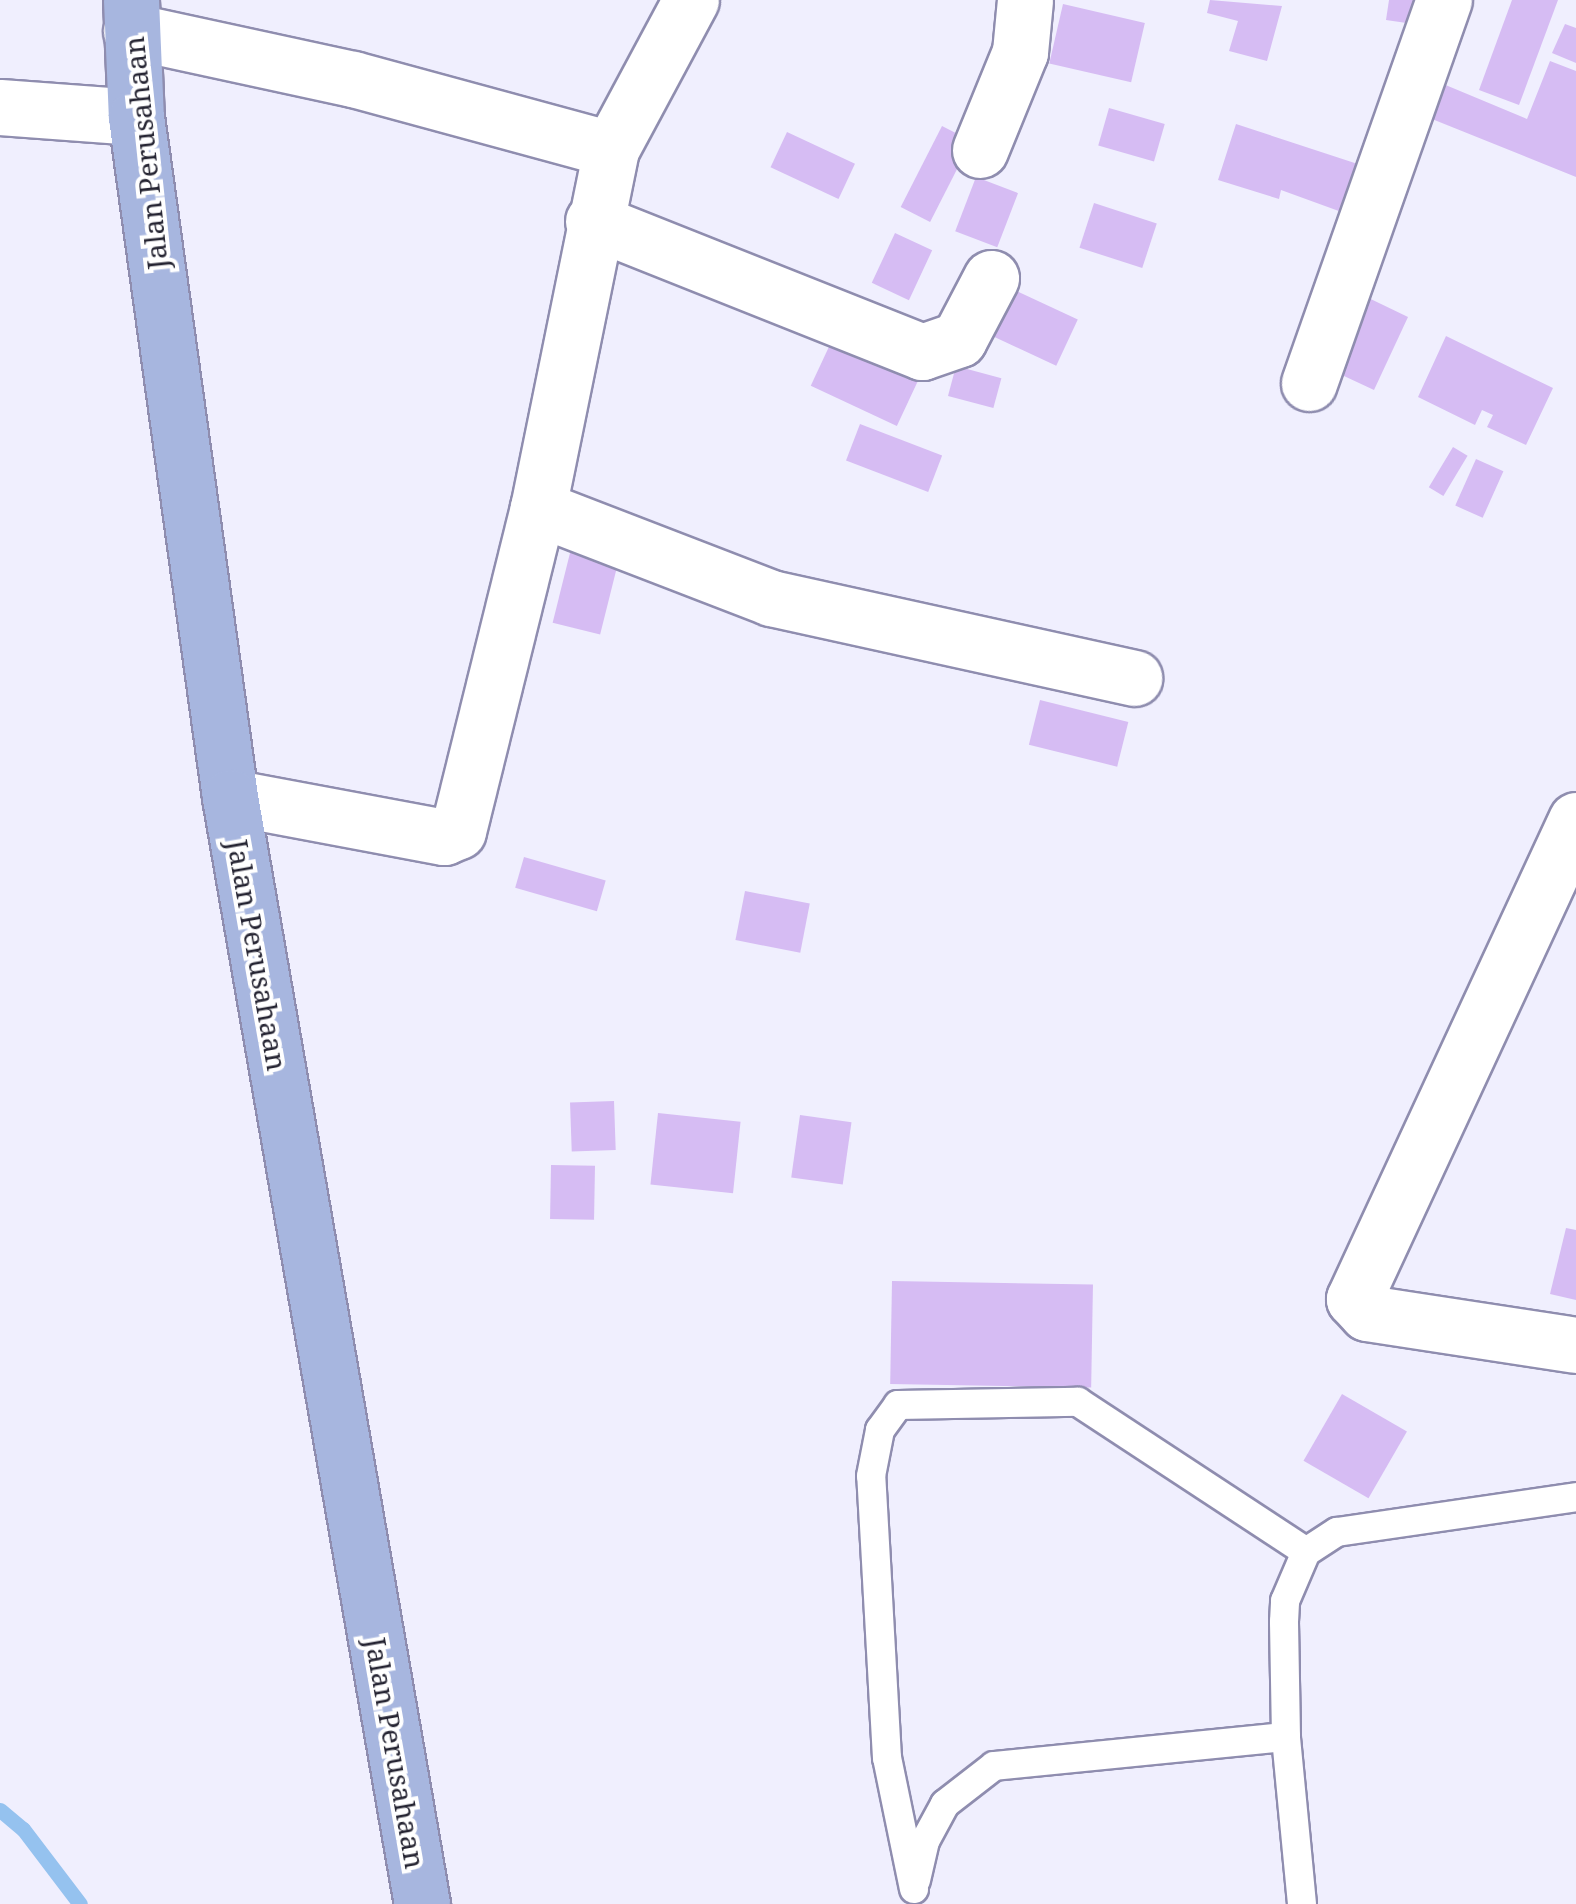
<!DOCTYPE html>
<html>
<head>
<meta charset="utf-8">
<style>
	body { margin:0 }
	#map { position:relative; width:1576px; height:1904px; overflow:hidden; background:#f0effe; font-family:"Noto Serif",serif }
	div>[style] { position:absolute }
	.stream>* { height:15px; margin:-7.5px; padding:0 7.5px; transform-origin:7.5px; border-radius:7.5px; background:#95c2ef }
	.building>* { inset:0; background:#d6bcf3; transform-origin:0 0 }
	.roads { filter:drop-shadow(2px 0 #8f8daf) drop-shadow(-2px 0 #8f8daf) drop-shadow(0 2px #8f8daf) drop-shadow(0 -2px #8f8daf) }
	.lane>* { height:28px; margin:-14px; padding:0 14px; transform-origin:14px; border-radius:14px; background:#fff }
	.street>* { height:55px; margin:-27.5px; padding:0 27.5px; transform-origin:27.5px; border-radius:27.5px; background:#fff }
	.primary>* { height:55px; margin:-27.5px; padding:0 27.5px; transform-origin:27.5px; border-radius:27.5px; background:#a7b6df }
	span { translate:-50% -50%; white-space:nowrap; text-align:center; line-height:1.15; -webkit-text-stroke:8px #fff; paint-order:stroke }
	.street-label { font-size:28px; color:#252432 }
</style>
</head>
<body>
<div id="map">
	<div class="stream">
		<i style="left:0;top:1810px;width:30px;rotate:40deg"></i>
		<i style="left:23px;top:1829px;width:94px;rotate:52.8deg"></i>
	</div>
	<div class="building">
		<i style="clip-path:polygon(1210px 0,1282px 6px,1267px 61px,1229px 51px,1238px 21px,1207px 13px)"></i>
		<i style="clip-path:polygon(1389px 0,1431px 0,1427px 26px,1386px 20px)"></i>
		<i style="clip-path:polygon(1512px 0,1558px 0,1519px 105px,1479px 90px)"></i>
		<i style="left:1063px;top:4px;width:84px;height:61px;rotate:13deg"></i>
		<i style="clip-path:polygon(1565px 24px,1576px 28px,1576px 63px,1552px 53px)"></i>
		<i style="clip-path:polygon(1550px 61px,1576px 71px,1576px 177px,1422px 115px,1436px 81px,1527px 119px)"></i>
		<i style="left:1109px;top:108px;width:58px;height:39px;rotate:16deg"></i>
		<i style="clip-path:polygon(1236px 124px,1373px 169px,1358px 218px,1281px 190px,1279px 199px,1218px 180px)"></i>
		<i style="left:942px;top:126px;width:33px;height:91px;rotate:27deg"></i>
		<i style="left:787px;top:132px;width:75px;height:39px;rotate:25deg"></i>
		<i style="left:976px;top:177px;width:45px;height:58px;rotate:21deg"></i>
		<i style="left:1094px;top:203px;width:66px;height:47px;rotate:18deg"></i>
		<i style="left:895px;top:233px;width:41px;height:55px;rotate:25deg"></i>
		<i style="left:1008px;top:287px;width:77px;height:51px;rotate:25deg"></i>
		<i style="clip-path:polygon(1352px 290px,1408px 317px,1374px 390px,1329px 369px)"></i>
		<i style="left:834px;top:336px;width:95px;height:55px;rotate:25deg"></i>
		<i style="clip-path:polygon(1446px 336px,1553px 388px,1526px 445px,1487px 427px,1493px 415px,1482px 410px,1475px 425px,1418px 397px)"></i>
		<i style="left:956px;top:366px;width:47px;height:31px;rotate:15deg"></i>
		<i style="left:860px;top:424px;width:88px;height:39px;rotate:21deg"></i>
		<i style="left:1453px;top:447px;width:17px;height:47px;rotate:31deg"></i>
		<i style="left:1476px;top:459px;width:30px;height:51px;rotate:24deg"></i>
		<i style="left:571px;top:549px;width:49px;height:76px;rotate:14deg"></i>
		<i style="left:1040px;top:700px;width:91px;height:46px;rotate:14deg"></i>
		<i style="left:524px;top:857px;width:85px;height:32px;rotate:16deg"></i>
		<i style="left:745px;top:891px;width:66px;height:50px;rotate:11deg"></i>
		<i style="left:614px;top:1101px;width:49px;height:44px;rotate:88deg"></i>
		<i style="left:658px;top:1113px;width:83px;height:72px;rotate:6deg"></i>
		<i style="left:800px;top:1115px;width:52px;height:63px;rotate:8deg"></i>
		<i style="left:551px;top:1165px;width:44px;height:54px;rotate:1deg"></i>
		<i style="clip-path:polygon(1566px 1228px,1576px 1230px,1576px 1300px,1550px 1294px)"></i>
		<i style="left:892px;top:1281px;width:201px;height:103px;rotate:1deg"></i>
		<i style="left:1342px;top:1394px;width:75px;height:77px;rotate:30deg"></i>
	</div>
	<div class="roads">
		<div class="lane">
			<i style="left:916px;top:1880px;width:40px;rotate:-77deg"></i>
			<i style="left:925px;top:1841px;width:42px;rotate:-61.6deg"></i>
			<i style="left:945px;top:1804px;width:62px;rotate:-37.8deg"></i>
			<i style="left:994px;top:1766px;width:293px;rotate:-5.7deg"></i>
			<i style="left:914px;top:1889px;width:134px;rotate:-101.6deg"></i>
			<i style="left:887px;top:1758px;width:282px;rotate:-93.2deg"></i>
			<i style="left:871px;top:1476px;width:47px;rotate:-78.9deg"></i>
			<i style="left:880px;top:1430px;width:31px;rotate:-54deg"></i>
			<i style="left:898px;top:1405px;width:180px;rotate:-1deg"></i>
			<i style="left:1078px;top:1402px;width:273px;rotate:33.3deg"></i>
			<i style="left:1302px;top:1904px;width:168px;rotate:-95.5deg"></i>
			<i style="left:1286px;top:1737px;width:115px;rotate:-91deg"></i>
			<i style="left:1284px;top:1622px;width:21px;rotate:-87deg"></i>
			<i style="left:1285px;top:1601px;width:53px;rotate:-66.8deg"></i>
			<i style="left:1306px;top:1552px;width:37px;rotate:-33deg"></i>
			<i style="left:1337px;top:1532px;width:242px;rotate:-8.3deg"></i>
		</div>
		<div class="street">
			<i style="left:131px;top:31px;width:227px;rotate:12.2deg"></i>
			<i style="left:353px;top:79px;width:267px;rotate:15.2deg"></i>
			<i style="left:0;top:107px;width:136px;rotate:4.2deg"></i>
			<i style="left:980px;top:150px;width:106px;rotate:-67.8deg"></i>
			<i style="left:1020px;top:52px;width:52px;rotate:-84.5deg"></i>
			<i style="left:593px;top:221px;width:354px;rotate:21.7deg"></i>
			<i style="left:922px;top:352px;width:39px;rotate:-19deg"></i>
			<i style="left:959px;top:339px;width:69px;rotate:-62.3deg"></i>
			<i style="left:1309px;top:383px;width:406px;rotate:-70.6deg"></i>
			<i style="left:538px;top:508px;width:250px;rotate:21.1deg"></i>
			<i style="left:771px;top:598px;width:372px;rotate:12.4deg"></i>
			<i style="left:230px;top:797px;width:218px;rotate:10.6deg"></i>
			<i style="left:444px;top:837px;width:15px;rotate:-23deg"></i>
			<i style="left:458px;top:831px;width:333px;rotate:-76.1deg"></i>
			<i style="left:538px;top:508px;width:366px;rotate:-78.5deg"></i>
			<i style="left:611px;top:149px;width:169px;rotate:-61.8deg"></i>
			<i style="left:1576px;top:820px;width:528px;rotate:114.87deg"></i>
			<i style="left:1354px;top:1299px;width:19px;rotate:47deg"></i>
			<i style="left:1367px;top:1313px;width:211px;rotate:8.7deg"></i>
		</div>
		<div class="primary">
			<i style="left:131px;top:0;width:117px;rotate:87.6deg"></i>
			<i style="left:136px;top:117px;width:686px;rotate:82.13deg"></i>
			<i style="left:230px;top:797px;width:1124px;rotate:80.16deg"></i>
		</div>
	</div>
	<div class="street-label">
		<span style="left:145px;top:153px;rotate:-96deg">Jalan Perusahaan</span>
		<span style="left:258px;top:955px;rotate:80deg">Jalan Perusahaan</span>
		<span style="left:396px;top:1753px;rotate:80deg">Jalan Perusahaan</span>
	</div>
</div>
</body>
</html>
